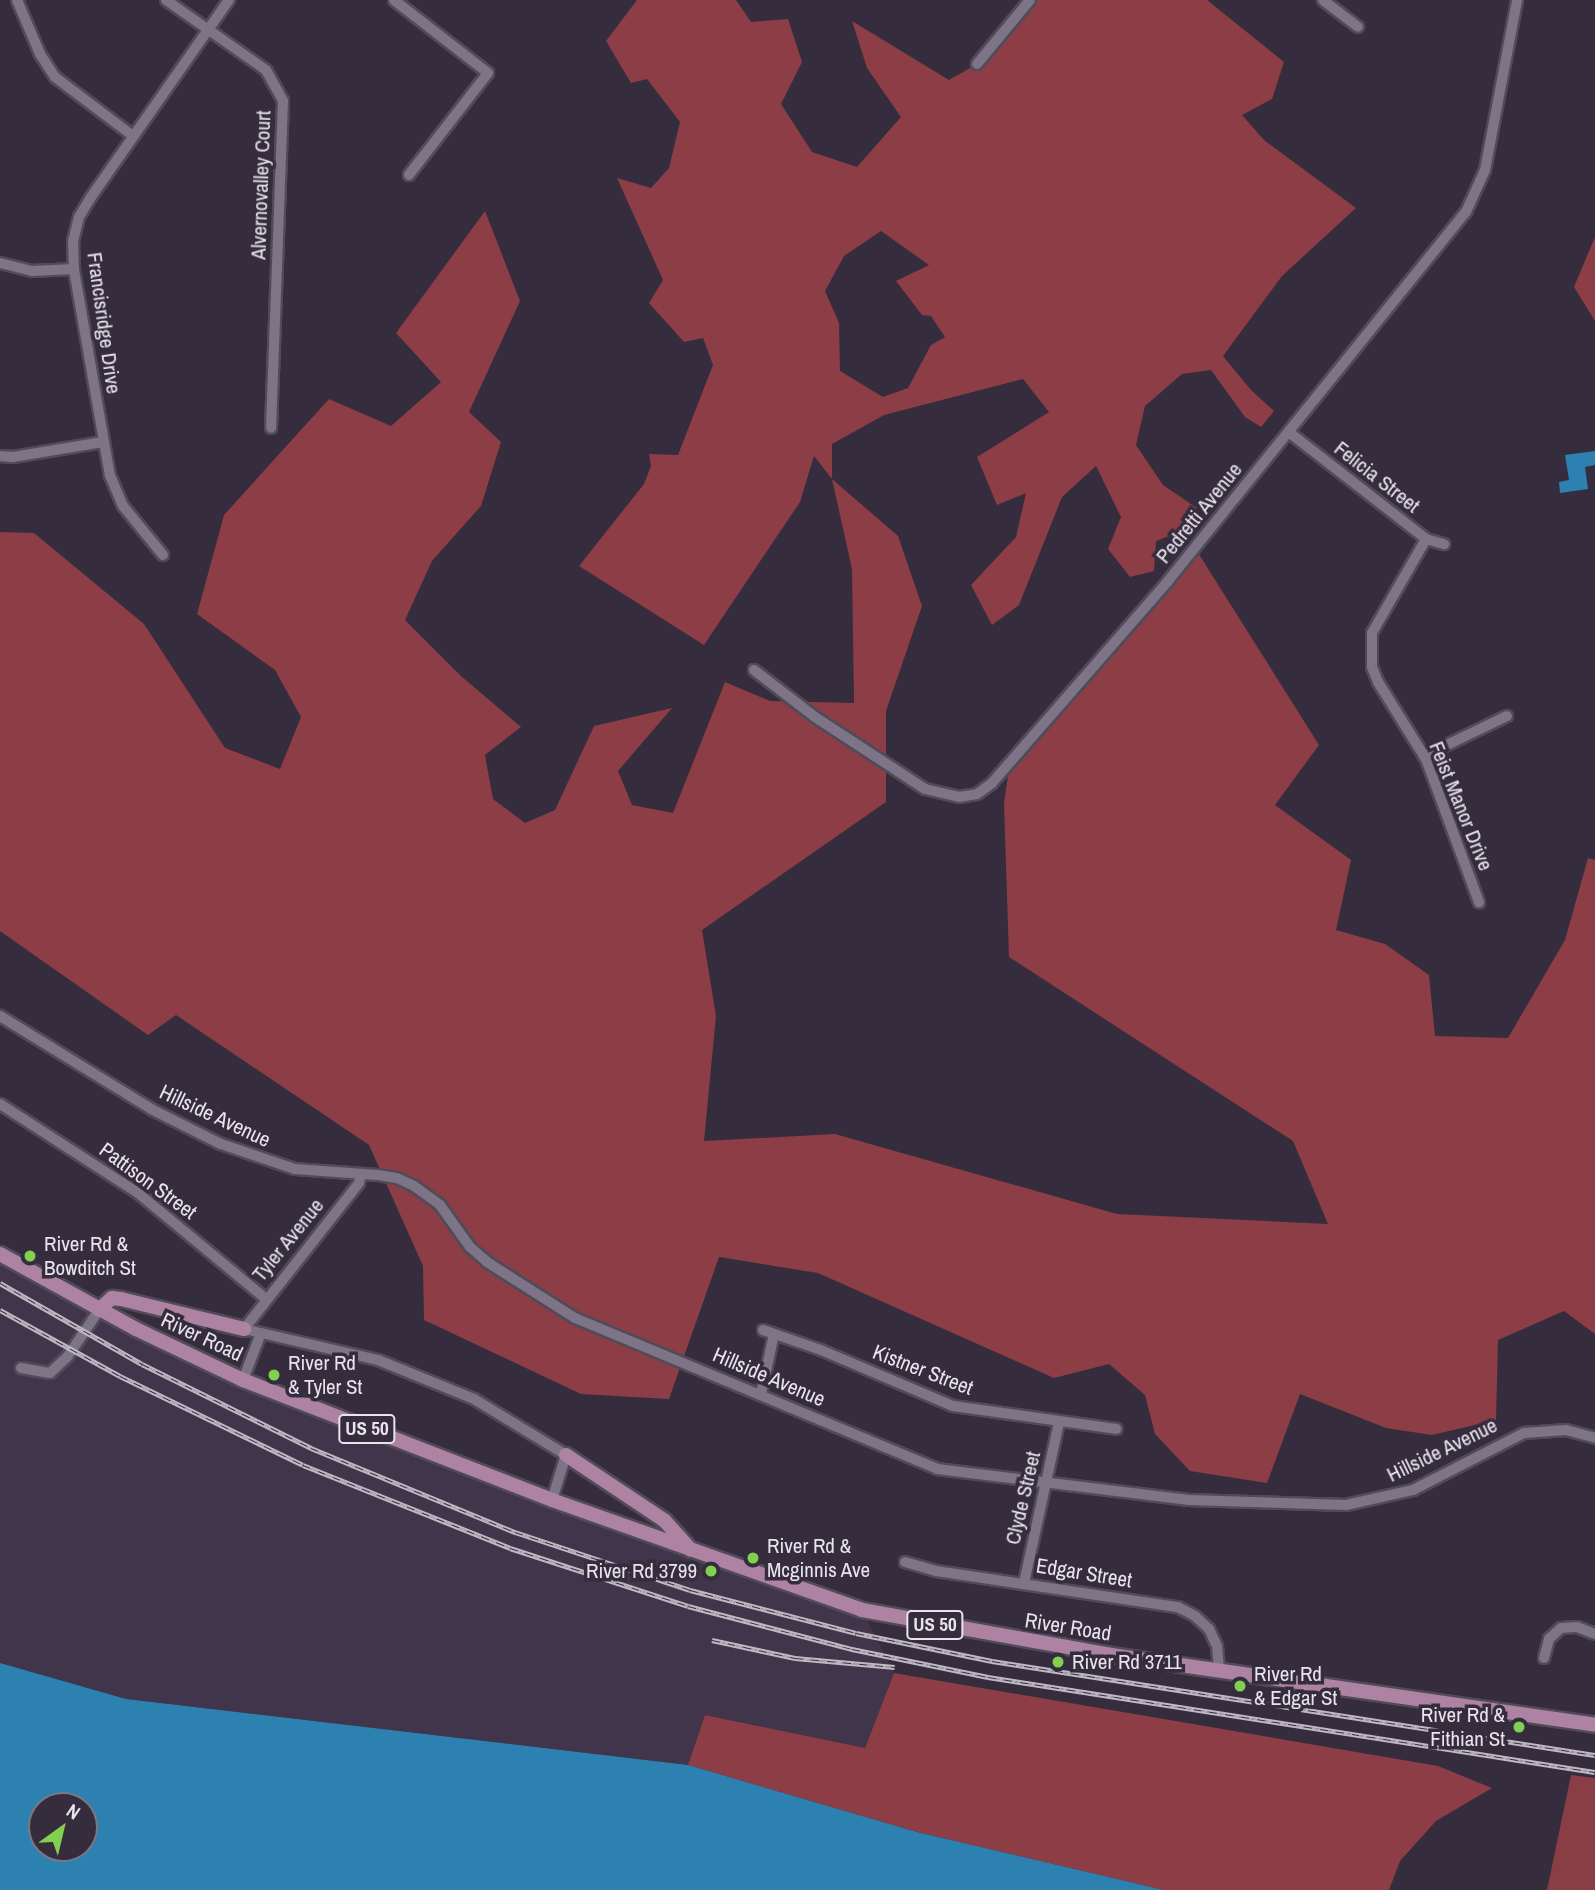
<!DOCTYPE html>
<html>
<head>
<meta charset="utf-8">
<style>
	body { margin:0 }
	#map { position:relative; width:1595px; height:1890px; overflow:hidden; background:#352d3d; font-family:"Archivo Narrow",sans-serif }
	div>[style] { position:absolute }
	.built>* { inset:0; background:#40354b }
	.green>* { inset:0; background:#893d45 }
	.forest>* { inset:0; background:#8c3d45 }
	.water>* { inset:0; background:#2d81b1 }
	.roads { filter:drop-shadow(2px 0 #514b58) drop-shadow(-2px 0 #514b58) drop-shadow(0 2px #514b58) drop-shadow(0 -2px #514b58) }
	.minor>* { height:10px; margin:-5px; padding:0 5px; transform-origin:5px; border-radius:5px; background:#7d7487 }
	.major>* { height:14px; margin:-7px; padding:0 7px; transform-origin:7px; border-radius:7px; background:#ad82a3 }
	.rail>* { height:5px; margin-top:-2.5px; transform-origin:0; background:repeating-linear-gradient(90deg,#352d3d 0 8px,#bfb9c4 0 16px); box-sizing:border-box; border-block:2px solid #bfb9c4 }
	.dots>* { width:19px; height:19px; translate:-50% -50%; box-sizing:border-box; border:4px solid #352d3d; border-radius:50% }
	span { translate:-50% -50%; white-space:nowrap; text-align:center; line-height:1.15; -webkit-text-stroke:7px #352d3d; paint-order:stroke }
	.shield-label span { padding:2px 5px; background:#352d3d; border:2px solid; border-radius:5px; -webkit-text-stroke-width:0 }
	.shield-label { font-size:19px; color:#e8e3ed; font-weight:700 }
	.street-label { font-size:21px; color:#e8e3ed }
	.poi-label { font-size:21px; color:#e8e3ed }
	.left { translate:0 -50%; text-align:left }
	.right { translate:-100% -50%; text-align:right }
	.north { position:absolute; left:28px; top:1792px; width:70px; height:70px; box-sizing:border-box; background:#352d3d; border:2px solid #7d7683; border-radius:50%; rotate:34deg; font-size:19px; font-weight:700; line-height:28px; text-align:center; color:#e8e3ed }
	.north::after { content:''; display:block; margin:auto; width:24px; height:32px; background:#82d04f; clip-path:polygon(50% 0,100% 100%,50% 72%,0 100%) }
</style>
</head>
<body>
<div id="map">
	<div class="built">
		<i style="clip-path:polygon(0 1254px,243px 1380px,862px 1610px,894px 1673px,865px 1748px,705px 1715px,688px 1765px,126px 1699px,0 1663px)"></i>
	</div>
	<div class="green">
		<i style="clip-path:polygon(1571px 1775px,1595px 1778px,1595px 1890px,1547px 1890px)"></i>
	</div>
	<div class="forest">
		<i style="clip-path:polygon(evenodd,637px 0,736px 0,751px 22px,788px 19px,802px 62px,781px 104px,812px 152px,857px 167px,901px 117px,867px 68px,852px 21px,949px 80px,977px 64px,1030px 0,1207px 0,1284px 62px,1272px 99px,1242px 115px,1264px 140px,1356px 208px,1282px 276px,1223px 356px,1251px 390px,1274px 411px,1261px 427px,1245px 417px,1211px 370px,1182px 374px,1145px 406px,1136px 445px,1163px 485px,1197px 508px,1179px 546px,1169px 536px,1156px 541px,1154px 571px,1130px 577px,1108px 549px,1121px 517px,1096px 466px,1062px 497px,1019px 605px,992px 625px,971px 585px,1016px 537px,1026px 493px,997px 505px,977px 457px,1049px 412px,1023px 379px,884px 415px,832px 444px,832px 479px,898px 536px,922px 606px,886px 711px,886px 802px,702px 930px,716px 1016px,704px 1141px,835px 1134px,1117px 1214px,1328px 1224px,1293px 1141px,1009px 957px,1004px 804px,1010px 761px,1195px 548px,1319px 745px,1275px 805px,1351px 860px,1336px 930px,1385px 944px,1429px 975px,1435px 1036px,1508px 1038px,1565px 940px,1588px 858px,1595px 860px,1595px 1334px,1564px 1311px,1498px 1340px,1496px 1420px,1432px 1435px,1386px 1428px,1300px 1394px,1267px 1483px,1190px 1471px,1155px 1434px,1145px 1395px,1109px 1364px,1054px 1378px,818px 1273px,719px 1257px,669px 1399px,581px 1394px,424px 1320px,423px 1266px,369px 1145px,176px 1015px,148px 1035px,0 931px,0 532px,34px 533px,144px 624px,225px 748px,280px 769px,301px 717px,275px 670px,197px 614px,224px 515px,329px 399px,391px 426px,441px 382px,396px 333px,485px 211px,520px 301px,469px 412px,501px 442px,481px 506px,432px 561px,405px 620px,461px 676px,521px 727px,485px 755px,493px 799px,525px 823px,555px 810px,594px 726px,672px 708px,618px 771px,632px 805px,673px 813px,725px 682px,770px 701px,854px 703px,852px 569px,832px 479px,814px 456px,800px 502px,704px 645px,579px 566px,644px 484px,651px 466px,649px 454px,678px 455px,713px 365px,703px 338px,684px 342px,649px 303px,663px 280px,617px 178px,651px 188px,669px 168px,680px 122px,647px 79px,631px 83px,606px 41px,637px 0,881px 231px,929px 265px,896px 281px,922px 315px,931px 316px,945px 337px,931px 345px,908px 388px,883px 397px,840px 371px,839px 323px,825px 291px,844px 256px,881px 231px)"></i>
		<i style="clip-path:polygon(1595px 237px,1595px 321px,1574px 287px)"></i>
		<i style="clip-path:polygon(894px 1673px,1438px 1766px,1492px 1788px,1436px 1821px,1400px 1861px,1389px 1890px,1164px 1890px,917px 1832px,688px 1765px,705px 1715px,865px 1748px)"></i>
	</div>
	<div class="water">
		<i style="clip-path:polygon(1595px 451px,1595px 465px,1585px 467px,1588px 489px,1560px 493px,1559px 482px,1569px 480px,1565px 455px)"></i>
		<i style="clip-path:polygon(evenodd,0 1663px,126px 1699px,688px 1765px,917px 1832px,1164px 1890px,0 1890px,0 1663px,42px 1806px,84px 1806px,84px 1848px,42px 1848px,42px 1806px)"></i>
	</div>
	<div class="roads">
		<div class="minor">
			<i style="left:17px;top:0;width:59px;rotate:66.9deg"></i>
			<i style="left:40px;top:54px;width:27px;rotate:57deg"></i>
			<i style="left:55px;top:77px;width:98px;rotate:37.1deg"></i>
			<i style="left:166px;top:0;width:122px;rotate:35deg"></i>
			<i style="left:266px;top:70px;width:35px;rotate:61deg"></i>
			<i style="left:283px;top:101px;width:327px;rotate:92.1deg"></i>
			<i style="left:394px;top:0;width:119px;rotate:37.8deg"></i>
			<i style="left:488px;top:73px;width:129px;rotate:127.8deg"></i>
			<i style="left:1323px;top:0;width:44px;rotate:37.6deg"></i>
			<i style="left:977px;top:64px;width:83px;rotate:-50.4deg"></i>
			<i style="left:0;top:263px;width:33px;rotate:14deg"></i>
			<i style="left:32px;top:271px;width:42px;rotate:-2.7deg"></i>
			<i style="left:1290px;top:433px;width:172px;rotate:37.9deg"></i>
			<i style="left:1426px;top:539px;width:19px;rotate:16deg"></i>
			<i style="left:0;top:456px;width:13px;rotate:4deg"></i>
			<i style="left:13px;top:457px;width:91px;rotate:-9.5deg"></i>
			<i style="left:1426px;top:539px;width:108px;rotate:119.9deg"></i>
			<i style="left:1372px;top:633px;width:34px;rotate:90deg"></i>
			<i style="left:1372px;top:667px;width:16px;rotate:68deg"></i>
			<i style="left:1378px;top:682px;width:91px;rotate:58.1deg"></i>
			<i style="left:1426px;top:759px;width:153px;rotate:69.7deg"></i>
			<i style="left:163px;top:555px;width:63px;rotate:-129.2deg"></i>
			<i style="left:123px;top:506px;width:33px;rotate:-113deg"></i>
			<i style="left:110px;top:476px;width:210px;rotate:-99.9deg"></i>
			<i style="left:74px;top:269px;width:28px;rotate:-92deg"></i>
			<i style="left:73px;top:241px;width:25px;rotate:-76deg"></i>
			<i style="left:79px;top:217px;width:23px;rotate:-59deg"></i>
			<i style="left:91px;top:197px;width:241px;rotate:-55deg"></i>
			<i style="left:754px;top:670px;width:77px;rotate:37.6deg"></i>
			<i style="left:815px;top:717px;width:131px;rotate:33.2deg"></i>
			<i style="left:925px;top:789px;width:35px;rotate:13deg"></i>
			<i style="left:959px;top:797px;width:18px;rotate:-9deg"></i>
			<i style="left:977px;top:794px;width:19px;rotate:-36deg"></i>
			<i style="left:992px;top:783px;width:268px;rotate:-48.9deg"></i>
			<i style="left:1168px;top:581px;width:474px;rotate:-51.1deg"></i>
			<i style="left:1466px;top:212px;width:46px;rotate:-65.7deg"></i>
			<i style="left:1485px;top:170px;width:173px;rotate:-79.3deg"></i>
			<i style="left:1424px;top:756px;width:92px;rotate:-25.7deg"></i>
			<i style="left:0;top:1016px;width:177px;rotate:31.6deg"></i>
			<i style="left:151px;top:1109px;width:78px;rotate:26.6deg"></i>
			<i style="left:221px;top:1144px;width:78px;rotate:18.7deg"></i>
			<i style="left:295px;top:1169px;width:83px;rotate:4.1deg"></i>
			<i style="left:378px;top:1175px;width:19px;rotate:9deg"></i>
			<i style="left:397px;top:1178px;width:19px;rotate:25deg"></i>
			<i style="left:414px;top:1186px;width:32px;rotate:36deg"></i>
			<i style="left:440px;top:1205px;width:52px;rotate:54.5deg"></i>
			<i style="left:470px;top:1247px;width:23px;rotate:41deg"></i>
			<i style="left:487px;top:1262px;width:104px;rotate:32.5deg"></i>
			<i style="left:575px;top:1318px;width:392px;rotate:22.6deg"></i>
			<i style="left:937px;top:1469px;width:254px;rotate:7deg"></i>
			<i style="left:1189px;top:1500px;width:157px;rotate:1.8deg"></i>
			<i style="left:1346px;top:1505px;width:69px;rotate:-12.6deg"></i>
			<i style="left:1413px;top:1490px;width:125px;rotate:-27.2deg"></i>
			<i style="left:1524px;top:1433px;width:42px;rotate:-4.1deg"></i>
			<i style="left:1566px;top:1430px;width:30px;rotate:15deg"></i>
			<i style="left:0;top:1104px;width:164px;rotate:32.8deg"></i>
			<i style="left:138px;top:1193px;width:166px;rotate:39.6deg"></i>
			<i style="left:361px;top:1174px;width:9px;rotate:103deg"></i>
			<i style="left:359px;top:1183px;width:186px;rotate:128.2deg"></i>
			<i style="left:244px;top:1329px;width:138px;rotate:13deg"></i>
			<i style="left:378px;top:1360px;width:104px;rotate:22.1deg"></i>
			<i style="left:474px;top:1399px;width:108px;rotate:31.3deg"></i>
			<i style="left:566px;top:1455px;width:47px;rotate:107.3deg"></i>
			<i style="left:763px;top:1330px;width:61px;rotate:19deg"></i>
			<i style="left:821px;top:1350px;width:143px;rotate:23deg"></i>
			<i style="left:953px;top:1406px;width:165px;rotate:8deg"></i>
			<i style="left:21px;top:1368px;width:29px;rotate:10deg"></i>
			<i style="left:50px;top:1373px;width:25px;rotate:-43deg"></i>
			<i style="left:68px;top:1356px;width:55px;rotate:-56deg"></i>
			<i style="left:243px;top:1380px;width:50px;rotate:-69deg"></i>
			<i style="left:761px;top:1394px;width:61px;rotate:-77.8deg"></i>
			<i style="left:905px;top:1562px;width:32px;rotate:16deg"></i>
			<i style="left:936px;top:1571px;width:245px;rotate:8.5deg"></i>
			<i style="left:1178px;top:1607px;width:19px;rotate:28deg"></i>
			<i style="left:1195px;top:1616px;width:19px;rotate:43deg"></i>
			<i style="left:1209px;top:1629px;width:19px;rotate:65deg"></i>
			<i style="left:1217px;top:1646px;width:24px;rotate:85deg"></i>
			<i style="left:1024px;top:1583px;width:165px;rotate:-77.7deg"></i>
			<i style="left:1544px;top:1658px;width:20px;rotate:-75deg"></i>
			<i style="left:1549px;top:1639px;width:16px;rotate:-43deg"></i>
			<i style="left:1561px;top:1628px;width:16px;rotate:-4deg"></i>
			<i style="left:1577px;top:1627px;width:19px;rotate:21deg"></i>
		</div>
		<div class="major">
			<i style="left:0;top:1254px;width:155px;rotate:28.9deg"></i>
			<i style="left:136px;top:1329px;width:119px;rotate:25.5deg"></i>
			<i style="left:243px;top:1380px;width:331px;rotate:21.2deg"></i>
			<i style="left:552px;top:1500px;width:329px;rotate:19.5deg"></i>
			<i style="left:862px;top:1610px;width:253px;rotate:10.2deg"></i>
			<i style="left:1111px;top:1655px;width:489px;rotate:8.2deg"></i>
			<i style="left:99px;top:1310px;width:18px;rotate:-43deg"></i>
			<i style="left:112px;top:1298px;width:9px;rotate:6deg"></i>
			<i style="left:121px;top:1299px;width:127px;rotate:13.7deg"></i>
			<i style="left:566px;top:1455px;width:118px;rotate:33.6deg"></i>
			<i style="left:664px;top:1520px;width:40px;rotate:48deg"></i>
		</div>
	</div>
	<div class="rail">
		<i style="left:0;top:1283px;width:163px;rotate:29.7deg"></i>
		<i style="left:142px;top:1364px;width:189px;rotate:26.4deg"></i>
		<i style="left:311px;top:1448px;width:221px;rotate:22.4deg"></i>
		<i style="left:515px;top:1532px;width:184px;rotate:18.3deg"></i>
		<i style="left:690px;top:1590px;width:171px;rotate:14.5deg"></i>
		<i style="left:856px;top:1633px;width:139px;rotate:11.6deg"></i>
		<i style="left:992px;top:1661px;width:610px;rotate:8.86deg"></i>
		<i style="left:0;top:1310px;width:137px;rotate:28.8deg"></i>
		<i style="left:120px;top:1376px;width:203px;rotate:25.9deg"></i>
		<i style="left:303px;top:1465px;width:223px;rotate:21.8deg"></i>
		<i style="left:510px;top:1548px;width:187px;rotate:18deg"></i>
		<i style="left:688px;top:1606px;width:170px;rotate:14.7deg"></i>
		<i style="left:852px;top:1649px;width:139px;rotate:11.6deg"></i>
		<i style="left:988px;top:1677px;width:614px;rotate:8.9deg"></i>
		<i style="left:712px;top:1640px;width:85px;rotate:12.2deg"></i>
		<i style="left:795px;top:1658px;width:100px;rotate:5.1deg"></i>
	</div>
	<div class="dots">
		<i style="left:30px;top:1256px;background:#82d04f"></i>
		<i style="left:274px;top:1375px;background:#82d04f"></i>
		<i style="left:753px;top:1558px;background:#82d04f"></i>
		<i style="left:711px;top:1571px;background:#82d04f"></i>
		<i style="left:1058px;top:1662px;background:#82d04f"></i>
		<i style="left:1240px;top:1686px;background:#82d04f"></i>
		<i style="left:1519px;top:1727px;background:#82d04f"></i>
	</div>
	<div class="shield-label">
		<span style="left:367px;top:1429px">US 50</span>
		<span style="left:935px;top:1625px">US 50</span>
	</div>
	<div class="street-label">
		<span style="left:261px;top:185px;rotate:-88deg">Alvernovalley Court</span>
		<span style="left:104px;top:323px;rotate:82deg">Francisridge Drive</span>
		<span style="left:1377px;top:477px;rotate:38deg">Felicia Street</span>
		<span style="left:1199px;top:513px;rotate:-51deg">Pedretti Avenue</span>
		<span style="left:1461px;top:806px;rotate:68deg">Feist Manor Drive</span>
		<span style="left:215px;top:1116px;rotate:25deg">Hillside Avenue</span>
		<span style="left:148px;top:1181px;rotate:36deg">Pattison Street</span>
		<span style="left:288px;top:1240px;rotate:-51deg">Tyler Avenue</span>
		<span style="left:202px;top:1337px;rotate:25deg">River Road</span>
		<span style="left:923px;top:1370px;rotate:21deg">Kistner Street</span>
		<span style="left:769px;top:1377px;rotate:23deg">Hillside Avenue</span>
		<span style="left:1442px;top:1450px;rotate:-26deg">Hillside Avenue</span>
		<span style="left:1023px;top:1498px;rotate:-77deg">Clyde Street</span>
		<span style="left:1084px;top:1573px;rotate:9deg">Edgar Street</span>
		<span style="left:1068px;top:1627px;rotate:9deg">River Road</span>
	</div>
	<div class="poi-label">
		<span class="left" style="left:44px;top:1256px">River Rd &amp;<br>Bowditch St</span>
		<span class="left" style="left:288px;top:1375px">River Rd<br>&amp; Tyler St</span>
		<span class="left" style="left:767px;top:1558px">River Rd &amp;<br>Mcginnis Ave</span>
		<span class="right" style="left:697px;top:1571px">River Rd 3799</span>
		<span class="left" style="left:1072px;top:1662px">River Rd 3711</span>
		<span class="left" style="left:1254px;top:1686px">River Rd<br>&amp; Edgar St</span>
		<span class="right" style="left:1505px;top:1727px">River Rd &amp;<br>Fithian St</span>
	</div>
	<div class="north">N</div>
</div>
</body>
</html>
